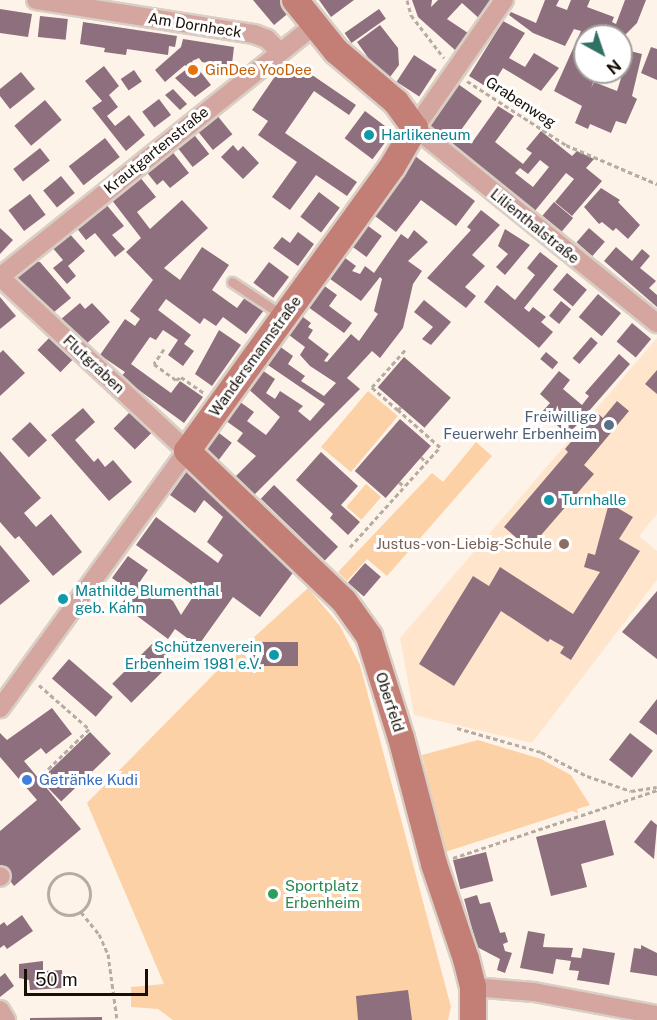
<!DOCTYPE html>
<html>
<head>
<meta charset="utf-8">
<style>
	body { margin:0 }
	#map { position:relative; width:657px; height:1020px; overflow:hidden; background:#fef3e9; font-family:"Public Sans",sans-serif }
	div>[style] { position:absolute }
	.built>* { inset:0; background:#ffe5cc }
	.green>* { inset:0; background:#fcd1a6; transform-origin:0 0 }
	.building>* { inset:0; background:#8d6f7e; transform-origin:0 0 }
	.path>* { height:3px; margin-top:-1.5px; transform-origin:0; background:repeating-linear-gradient(90deg,#b6aca3 0 4.5px,transparent 0 7.5px) }
	.path>.ring { margin:-1.5px; padding:0; box-sizing:content-box; background:none; border:3px solid #b6aca3; border-radius:50% }
	.roads { filter:drop-shadow(2px 0 #d9cfc5) drop-shadow(-2px 0 #d9cfc5) drop-shadow(0 2px #d9cfc5) drop-shadow(0 -2px #d9cfc5) }
	.lane>* { height:9px; margin:-4.5px; padding:0 4.5px; transform-origin:4.5px; border-radius:4.5px; background:#d5a69f }
	.street>* { height:18px; margin:-9px; padding:0 9px; transform-origin:9px; border-radius:9px; background:#d5a69f }
	.secondary>* { height:26px; margin:-13px; padding:0 13px; transform-origin:13px; border-radius:13px; background:#c37e76 }
	.dots>* { width:16px; height:16px; translate:-50% -50%; box-sizing:border-box; border:3px solid #fff; border-radius:50% }
	span { translate:-50% -50%; white-space:nowrap; text-align:center; line-height:1.15; -webkit-text-stroke:6px #fff; paint-order:stroke }
	.street-label { font-size:15px; color:#181007 }
	.food-label { font-size:15px; color:#c56008 }
	.left { translate:0 -50%; text-align:left }
	.culture-label { font-size:15px; color:#0d838f }
	.right { translate:-100% -50%; text-align:right }
	.service-label { font-size:15px; color:#4e5e75 }
	.education-label { font-size:15px; color:#785e54 }
	.shop-label { font-size:15px; color:#366cbe }
	.leisure-label { font-size:15px; color:#27864d }
	.north { position:absolute; left:573px; top:24px; width:60px; height:60px; box-sizing:border-box; background:#fff; border:2px solid #a39f9c; border-radius:50%; rotate:140deg; font-size:16px; font-weight:700; line-height:24px; text-align:center; color:#181007 }
	.north::after { content:''; display:block; margin:auto; width:21px; height:27px; background:#2f7163; clip-path:polygon(50% 0,100% 100%,50% 72%,0 100%) }
	.scale { position:absolute; left:24px; top:969px; width:124px; height:27px; box-sizing:border-box; border:3px solid #181007; border-top:0; padding-left:8px; font-size:18px; line-height:21px; white-space:nowrap; color:#181007; -webkit-text-stroke:4px #fff; paint-order:stroke }
</style>
</head>
<body>
<div id="map">
	<div class="built">
		<i style="clip-path:polygon(657px 338px,657px 514px,639px 536px,657px 551px,657px 580px,532px 743px,414px 715px,400px 638px)"></i>
	</div>
	<div class="green">
		<i style="left:368px;top:391px;width:39px;height:73px;rotate:40deg"></i>
		<i style="clip-path:polygon(476px 442px,492px 456px,387px 576px,367px 559px,347px 581px,338px 572px,432px 473px,443px 482px)"></i>
		<i style="left:366px;top:484px;width:20px;height:30px;rotate:41deg"></i>
		<i style="clip-path:polygon(308px 588px,340px 626px,360px 665px,451px 1007px,448px 1020px,173px 1020px,158px 1009px,131px 1007px,131px 987px,164px 984px,87px 803px,215px 673px)"></i>
		<i style="clip-path:polygon(478px 740px,541px 759px,571px 775px,590px 805px,577px 809px,578px 813px,572px 811px,445px 852px,422px 755px)"></i>
	</div>
	<div class="building">
		<i style="clip-path:polygon(253px 0,281px 0,291px 11px,274px 25px)"></i>
		<i style="clip-path:polygon(319px 0,354px 0,331px 17px)"></i>
		<i style="clip-path:polygon(412px 0,432px 0,431px 7px,438px 0,497px 0,481px 20px,462px 3px,447px 19px,468px 33px,455px 50px,418px 17px)"></i>
		<i style="clip-path:polygon(545px 0,559px 0,556px 6px,567px 10px,571px 0,590px 0,587px 7px,614px 17px,612px 22px,616px 24px,625px 0,646px 0,637px 23px,621px 39px,585px 36px,585px 72px,597px 72px,591px 88px,594px 82px,617px 91px,623px 72px,622px 49px,642px 54px,632px 96px,637px 99px,626px 124px,616px 121px,611px 133px,590px 124px,588px 129px,575px 123px,582px 106px,554px 91px,581px 31px,574px 29px,565px 46px,533px 33px,509px 15px,511px 12px,536px 23px)"></i>
		<i style="clip-path:polygon(0 9px,32px 14px,28px 37px,0 33px)"></i>
		<i style="left:379px;top:9px;width:12px;height:42px;rotate:55deg"></i>
		<i style="left:40px;top:16px;width:28px;height:21px;rotate:6deg"></i>
		<i style="clip-path:polygon(503px 21px,525px 33px,509px 58px,525px 67px,534px 53px,559px 68px,541px 91px,503px 68px,490px 89px,469px 76px)"></i>
		<i style="clip-path:polygon(83px 22px,177px 36px,175px 47px,169px 46px,168px 55px,127px 49px,126px 55px,104px 52px,105px 48px,80px 44px)"></i>
		<i style="clip-path:polygon(380px 25px,398px 48px,399px 65px,390px 77px,374px 66px,357px 42px)"></i>
		<i style="clip-path:polygon(183px 39px,234px 47px,232px 64px,227px 67px,202px 62px,199px 58px,192px 61px,211px 85px,195px 97px,175px 78px,188px 68px,185px 65px,165px 82px,155px 70px,181px 47px)"></i>
		<i style="clip-path:polygon(651px 47px,657px 49px,657px 80px,641px 73px)"></i>
		<i style="left:414px;top:55px;width:27px;height:32px;rotate:33deg"></i>
		<i style="clip-path:polygon(296px 64px,356px 105px,349px 115px,314px 91px,285px 133px,357px 182px,347px 196px,316px 175px,290px 210px,272px 197px,297px 162px,258px 135px,268px 121px,252px 110px,278px 72px,286px 78px)"></i>
		<i style="clip-path:polygon(104px 66px,119px 86px,109px 95px,118px 107px,107px 116px,115px 126px,129px 115px,145px 135px,126px 151px,92px 108px,102px 101px,85px 81px)"></i>
		<i style="left:134px;top:70px;width:14px;height:16px;rotate:56deg"></i>
		<i style="clip-path:polygon(21px 72px,35px 89px,10px 109px,0 96px,0 89px)"></i>
		<i style="clip-path:polygon(evenodd,458px 84px,482px 101px,461px 130px,471px 144px,498px 106px,514px 116px,495px 142px,523px 164px,532px 153px,526px 149px,541px 131px,572px 156px,577px 151px,594px 159px,586px 168px,602px 181px,572px 216px,555px 202px,574px 179px,566px 173px,534px 212px,423px 130px,458px 84px,540px 160px,549px 167px,533px 187px,515px 173px,520px 168px,528px 174px,540px 160px)"></i>
		<i style="clip-path:polygon(173px 89px,187px 104px,180px 110px,165px 95px)"></i>
		<i style="left:159px;top:99px;width:20px;height:21px;rotate:53deg"></i>
		<i style="left:45px;top:100px;width:26px;height:40px;rotate:50deg"></i>
		<i style="left:365px;top:111px;width:35px;height:34px;rotate:37deg"></i>
		<i style="left:216px;top:114px;width:26px;height:25px;rotate:51deg"></i>
		<i style="left:192px;top:132px;width:28px;height:21px;rotate:52deg"></i>
		<i style="left:105px;top:138px;width:24px;height:46px;rotate:52deg"></i>
		<i style="clip-path:polygon(233px 145px,238px 151px,243px 146px,259px 163px,243px 179px,221px 157px)"></i>
		<i style="left:40px;top:148px;width:16px;height:34px;rotate:52deg"></i>
		<i style="clip-path:polygon(171px 150px,189px 173px,170px 188px,163px 180px,157px 185px,145px 170px)"></i>
		<i style="clip-path:polygon(415px 156px,475px 201px,456px 226px,421px 200px,396px 232px,371px 213px)"></i>
		<i style="left:61px;top:176px;width:22px;height:23px;rotate:51deg"></i>
		<i style="clip-path:polygon(139px 176px,156px 197px,137px 212px,150px 229px,182px 200px,208px 228px,164px 268px,180px 280px,202px 247px,229px 265px,212px 290px,237px 308px,246px 296px,264px 310px,246px 334px,223px 317px,216px 326px,204px 318px,200px 324px,166px 299px,158px 310px,191px 335px,184px 344px,194px 351px,183px 366px,168px 355px,178px 340px,163px 330px,156px 340px,150px 337px,131px 364px,171px 393px,180px 381px,203px 397px,184px 423px,121px 377px,125px 372px,100px 355px,125px 319px,135px 326px,140px 319px,130px 311px,153px 280px,126px 252px,141px 238px,111px 199px)"></i>
		<i style="clip-path:polygon(601px 188px,620px 200px,618px 202px,640px 225px,628px 239px,616px 228px,613px 231px,602px 222px,599px 224px,584px 207px)"></i>
		<i style="left:319px;top:192px;width:26px;height:31px;rotate:37deg"></i>
		<i style="left:30px;top:194px;width:26px;height:27px;rotate:53deg"></i>
		<i style="left:554px;top:202px;width:25px;height:18px;rotate:40deg"></i>
		<i style="clip-path:polygon(105px 203px,124px 226px,112px 235px,125px 249px,115px 257px,95px 233px,86px 240px,76px 227px)"></i>
		<i style="clip-path:polygon(481px 210px,500px 225px,472px 255px,485px 266px,465px 287px,476px 296px,466px 308px,427px 278px,471px 230px,467px 227px)"></i>
		<i style="left:364px;top:223px;width:22px;height:26px;rotate:36deg"></i>
		<i style="clip-path:polygon(0 228px,13px 240px,0 254px)"></i>
		<i style="left:589px;top:228px;width:21px;height:19px;rotate:41deg"></i>
		<i style="clip-path:polygon(505px 229px,530px 245px,505px 275px,496px 267px,508px 254px,498px 246px)"></i>
		<i style="clip-path:polygon(414px 230px,428px 242px,408px 261px,422px 271px,413px 284px,403px 328px,380px 358px,372px 351px,347px 378px,360px 389px,251px 498px,232px 480px,256px 456px,237px 441px,243px 433px,222px 418px,236px 399px,254px 412px,247px 421px,266px 435px,280px 417px,246px 387px,259px 368px,275px 379px,266px 393px,275px 399px,280px 391px,303px 406px,298px 411px,310px 421px,325px 404px,262px 361px,275px 343px,293px 356px,288px 364px,305px 376px,301px 381px,324px 396px,336px 383px,310px 366px,300px 355px,305px 347px,285px 332px,299px 314px,311px 323px,308px 327px,313px 330px,308px 338px,329px 354px,324px 361px,327px 362px,351px 334px,359px 341px,378px 314px,374px 311px,382px 279px,380px 277px,361px 301px,326px 276px,341px 255px,356px 266px,352px 271px,360px 274px,365px 266px,374px 273px,401px 234px,408px 239px)"></i>
		<i style="clip-path:polygon(68px 232px,85px 251px,68px 266px,76px 276px,67px 284px,53px 268px,63px 260px,51px 246px)"></i>
		<i style="clip-path:polygon(298px 232px,314px 244px,298px 266px,273px 248px,282px 237px,290px 243px)"></i>
		<i style="clip-path:polygon(616px 247px,632px 261px,642px 249px,650px 256px,640px 268px,656px 281px,649px 288px,657px 295px,657px 307px,604px 261px)"></i>
		<i style="clip-path:polygon(540px 252px,558px 266px,524px 308px,529px 312px,533px 307px,546px 317px,541px 322px,553px 332px,539px 348px,484px 302px,497px 285px,515px 300px,535px 275px,527px 268px)"></i>
		<i style="clip-path:polygon(34px 261px,40px 262px,71px 298px,48px 317px,11px 279px)"></i>
		<i style="left:269px;top:262px;width:25px;height:26px;rotate:37deg"></i>
		<i style="left:567px;top:273px;width:26px;height:22px;rotate:40deg"></i>
		<i style="clip-path:polygon(319px 282px,337px 295px,329px 306px,352px 323px,344px 333px,304px 304px)"></i>
		<i style="left:598px;top:294px;width:30px;height:30px;rotate:40deg"></i>
		<i style="clip-path:polygon(0 297px,16px 316px,0 329px)"></i>
		<i style="clip-path:polygon(424px 300px,451px 322px,431px 345px,422px 339px,433px 327px,414px 312px)"></i>
		<i style="left:561px;top:301px;width:13px;height:19px;rotate:39deg"></i>
		<i style="clip-path:polygon(80px 303px,85px 309px,92px 303px,110px 322px,84px 346px,60px 320px)"></i>
		<i style="left:632px;top:323px;width:25px;height:24px;rotate:40deg"></i>
		<i style="clip-path:polygon(219px 330px,241px 345px,212px 386px,195px 374px)"></i>
		<i style="left:52px;top:335px;width:32px;height:21px;rotate:44deg"></i>
		<i style="left:591px;top:337px;width:9px;height:28px;rotate:41deg"></i>
		<i style="clip-path:polygon(3px 350px,25px 373px,0 396px,0 353px)"></i>
		<i style="left:546px;top:352px;width:16px;height:9px;rotate:40deg"></i>
		<i style="clip-path:polygon(619px 354px,630px 364px,568px 435px,542px 412px,550px 403px,540px 394px,559px 371px,570px 380px,563px 389px,582px 405px,589px 396px,585px 393px)"></i>
		<i style="left:404px;top:357px;width:62px;height:40px;rotate:41deg"></i>
		<i style="clip-path:polygon(657px 370px,657px 394px,645px 384px)"></i>
		<i style="clip-path:polygon(617px 401px,629px 411px,584px 465px,594px 474px,529px 549px,504px 527px,568px 452px,565px 449px,596px 412px,603px 418px)"></i>
		<i style="clip-path:polygon(83px 408px,95px 422px,75px 440px,94px 462px,98px 458px,105px 467px,113px 460px,132px 482px,109px 501px,51px 435px)"></i>
		<i style="left:132px;top:410px;width:30px;height:26px;rotate:45deg"></i>
		<i style="left:400px;top:419px;width:41px;height:69px;rotate:41deg"></i>
		<i style="left:30px;top:422px;width:25px;height:25px;rotate:47deg"></i>
		<i style="left:215px;top:430px;width:21px;height:23px;rotate:37deg"></i>
		<i style="clip-path:polygon(0 451px,41px 498px,24px 513px,36px 527px,51px 514px,82px 552px,53px 576px,19px 536px,15px 539px,0 522px)"></i>
		<i style="clip-path:polygon(321px 452px,358px 486px,341px 505px,360px 522px,348px 535px,330px 518px,333px 514px,296px 480px)"></i>
		<i style="clip-path:polygon(187px 471px,212px 489px,295px 570px,260px 617px,233px 597px,198px 646px,175px 629px,168px 639px,121px 604px,131px 592px,112px 578px,128px 556px,148px 570px,139px 583px,145px 588px,148px 584px,173px 601px,181px 615px,198px 589px,136px 545px,156px 517px,218px 563px,223px 555px,207px 542px,223px 517px,204px 500px,195px 513px,170px 495px)"></i>
		<i style="left:274px;top:485px;width:89px;height:19px;rotate:44deg"></i>
		<i style="clip-path:polygon(609px 503px,633px 517px,619px 539px,640px 551px,571px 660px,560px 653px,564px 647px,550px 639px,548px 642px,501px 611px,454px 686px,419px 664px,473px 576px,489px 586px,500px 567px,573px 614px,600px 572px,584px 567px,588px 553px,595px 555px)"></i>
		<i style="clip-path:polygon(0 545px,30px 581px,0 605px)"></i>
		<i style="left:365px;top:563px;width:21px;height:26px;rotate:41deg"></i>
		<i style="clip-path:polygon(657px 591px,657px 659px,622px 632px)"></i>
		<i style="left:154px;top:642px;width:27px;height:59px;rotate:45deg"></i>
		<i style="left:298px;top:642px;width:24px;height:48px;rotate:90deg"></i>
		<i style="left:69px;top:659px;width:58px;height:26px;rotate:41deg"></i>
		<i style="clip-path:polygon(657px 699px,657px 735px,639px 722px)"></i>
		<i style="clip-path:polygon(52px 708px,72px 734px,46px 754px,41px 748px,24px 761px,81px 829px,14px 886px,0 867px,0 831px,37px 800px,0 757px,0 733px,7px 740px)"></i>
		<i style="left:90px;top:732px;width:30px;height:69px;rotate:46deg"></i>
		<i style="left:630px;top:733px;width:29px;height:34px;rotate:38deg"></i>
		<i style="clip-path:polygon(605px 820px,614px 855px,581px 864px,587px 887px,551px 896px,536px 837px)"></i>
		<i style="clip-path:polygon(651px 820px,657px 825px,654px 859px,634px 842px)"></i>
		<i style="left:486px;top:852px;width:30px;height:34px;rotate:76deg"></i>
		<i style="clip-path:polygon(477px 895px,480px 904px,490px 902px,500px 933px,505px 932px,508px 942px,503px 944px,505px 951px,512px 953px,505px 973px,497px 970px,500px 959px,477px 947px,464px 899px)"></i>
		<i style="clip-path:polygon(22px 915px,33px 931px,7px 949px,4px 945px,0 948px,0 925px,4px 922px,7px 926px)"></i>
		<i style="clip-path:polygon(528px 931px,545px 934px,543px 947px,573px 948px,571px 957px,581px 958px,583px 948px,615px 953px,609px 985px,577px 980px,579px 971px,569px 970px,571px 961px,556px 959px,553px 974px,520px 968px)"></i>
		<i style="clip-path:polygon(641px 945px,657px 953px,657px 976px,630px 972px,634px 948px,641px 949px)"></i>
		<i style="clip-path:polygon(43px 961px,43px 971px,62px 970px,63px 988px,30px 990px,29px 980px,19px 978px,19px 964px)"></i>
		<i style="clip-path:polygon(5px 973px,14px 986px,0 997px,0 977px)"></i>
		<i style="clip-path:polygon(408px 990px,412px 1020px,358px 1020px,356px 996px)"></i>
		<i style="clip-path:polygon(102px 1017px,102px 1020px,30px 1020px,30px 1018px)"></i>
	</div>
	<div class="path">
		<i style="left:407px;top:0;width:16px;rotate:75deg"></i>
		<i style="left:411px;top:15px;width:54px;rotate:52.5deg"></i>
		<i style="left:467px;top:81px;width:118px;rotate:32.9deg"></i>
		<i style="left:566px;top:145px;width:99px;rotate:23.2deg"></i>
		<i style="left:164px;top:349px;width:18px;rotate:124deg"></i>
		<i style="left:154px;top:364px;width:27px;rotate:36deg"></i>
		<i style="left:176px;top:380px;width:6px;rotate:-31deg"></i>
		<i style="left:181px;top:377px;width:28px;rotate:35deg"></i>
		<i style="left:398px;top:410px;width:35px;rotate:-139deg"></i>
		<i style="left:372px;top:387px;width:51px;rotate:-48.2deg"></i>
		<i style="left:421px;top:457px;width:7px;rotate:45deg"></i>
		<i style="left:399px;top:482px;width:6px;rotate:39deg"></i>
		<i style="left:350px;top:547px;width:135px;rotate:-48deg"></i>
		<i style="left:440px;top:447px;width:56px;rotate:-138.6deg"></i>
		<i style="left:398px;top:410px;width:4px;rotate:-45deg"></i>
		<i style="left:39px;top:685px;width:67px;rotate:41.3deg"></i>
		<i style="left:89px;top:729px;width:69px;rotate:135.6deg"></i>
		<i style="left:457px;top:728px;width:87px;rotate:15.9deg"></i>
		<i style="left:541px;top:752px;width:52px;rotate:27.6deg"></i>
		<i style="left:587px;top:776px;width:46px;rotate:18.8deg"></i>
		<i style="left:631px;top:791px;width:26px;rotate:-9deg"></i>
		<i style="left:453px;top:858px;width:215px;rotate:-18.4deg"></i>
		<i class="ring" style="left:48px;top:873px;width:39px;height:39px"></i>
		<i style="left:81px;top:912px;width:28px;rotate:51deg"></i>
		<i style="left:99px;top:934px;width:22px;rotate:66deg"></i>
		<i style="left:108px;top:954px;width:67px;rotate:82.2deg"></i>
	</div>
	<div class="roads">
		<div class="lane">
			<i style="left:232px;top:282px;width:60px;rotate:33.4deg"></i>
		</div>
		<div class="street">
			<i style="left:36px;top:0;width:221px;rotate:8.9deg"></i>
			<i style="left:254px;top:34px;width:14px;rotate:21deg"></i>
			<i style="left:267px;top:39px;width:17px;rotate:45deg"></i>
			<i style="left:504px;top:0;width:156px;rotate:124.8deg"></i>
			<i style="left:415px;top:128px;width:311px;rotate:38.9deg"></i>
			<i style="left:0;top:277px;width:255px;rotate:42.9deg"></i>
			<i style="left:187px;top:451px;width:318px;rotate:126deg"></i>
			<i style="left:0;top:277px;width:403px;rotate:-38.7deg"></i>
			<i style="left:0;top:877px;width:1px;rotate:-45deg"></i>
			<i style="left:473px;top:987px;width:61px;rotate:4.7deg"></i>
			<i style="left:534px;top:992px;width:125px;rotate:10.6deg"></i>
			<i style="left:0;top:1010px;width:12px;rotate:59deg"></i>
		</div>
		<div class="secondary">
			<i style="left:295px;top:0;width:65px;rotate:51.2deg"></i>
			<i style="left:336px;top:51px;width:79px;rotate:40.4deg"></i>
			<i style="left:396px;top:102px;width:32px;rotate:54deg"></i>
			<i style="left:415px;top:128px;width:45px;rotate:120.5deg"></i>
			<i style="left:392px;top:167px;width:350px;rotate:125.8deg"></i>
			<i style="left:187px;top:451px;width:217px;rotate:43.7deg"></i>
			<i style="left:344px;top:601px;width:43px;rotate:54.5deg"></i>
			<i style="left:369px;top:636px;width:107px;rotate:72.6deg"></i>
			<i style="left:401px;top:738px;width:130px;rotate:75.3deg"></i>
			<i style="left:434px;top:864px;width:100px;rotate:71.4deg"></i>
			<i style="left:466px;top:959px;width:29px;rotate:76deg"></i>
			<i style="left:473px;top:987px;width:33px;rotate:90deg"></i>
		</div>
	</div>
	<div class="dots">
		<i style="left:193px;top:70px;background:#e8710a"></i>
		<i style="left:369px;top:135px;background:#0f9aa8"></i>
		<i style="left:609px;top:425px;background:#5c6f8a"></i>
		<i style="left:549px;top:500px;background:#0f9aa8"></i>
		<i style="left:564px;top:544px;background:#8d6e63"></i>
		<i style="left:63px;top:599px;background:#0f9aa8"></i>
		<i style="left:274px;top:655px;background:#0f9aa8"></i>
		<i style="left:27px;top:780px;background:#3f7fe0"></i>
		<i style="left:273px;top:894px;background:#2e9e5b"></i>
	</div>
	<div class="street-label">
		<span style="left:195px;top:25px;rotate:9deg">Am Dornheck</span>
		<span style="left:521px;top:102px;rotate:33deg">Grabenweg</span>
		<span style="left:156px;top:150px;rotate:-39deg">Krautgartenstraße</span>
		<span style="left:535px;top:226px;rotate:39deg">Lilienthalstraße</span>
		<span style="left:255px;top:356px;rotate:-54deg">Wandersmannstraße</span>
		<span style="left:94px;top:364px;rotate:43deg">Flutgraben</span>
		<span style="left:390px;top:702px;rotate:72deg">Oberfeld</span>
	</div>
	<div class="food-label">
		<span class="left" style="left:205px;top:70px">GinDee YooDee</span>
	</div>
	<div class="culture-label">
		<span class="left" style="left:381px;top:135px">Harlikeneum</span>
		<span class="left" style="left:561px;top:500px">Turnhalle</span>
		<span class="left" style="left:75px;top:599px">Mathilde Blumenthal<br>geb. Kahn</span>
		<span class="right" style="left:262px;top:655px">Schützenverein<br>Erbenheim 1981 e.V.</span>
	</div>
	<div class="service-label">
		<span class="right" style="left:597px;top:425px">Freiwillige<br>Feuerwehr Erbenheim</span>
	</div>
	<div class="education-label">
		<span class="right" style="left:552px;top:544px">Justus-von-Liebig-Schule</span>
	</div>
	<div class="shop-label">
		<span class="left" style="left:39px;top:780px">Getränke Kudi</span>
	</div>
	<div class="leisure-label">
		<span class="left" style="left:285px;top:894px">Sportplatz<br>Erbenheim</span>
	</div>
	<div class="north">N</div>
	<div class="scale">50 m</div>
</div>
</body>
</html>
